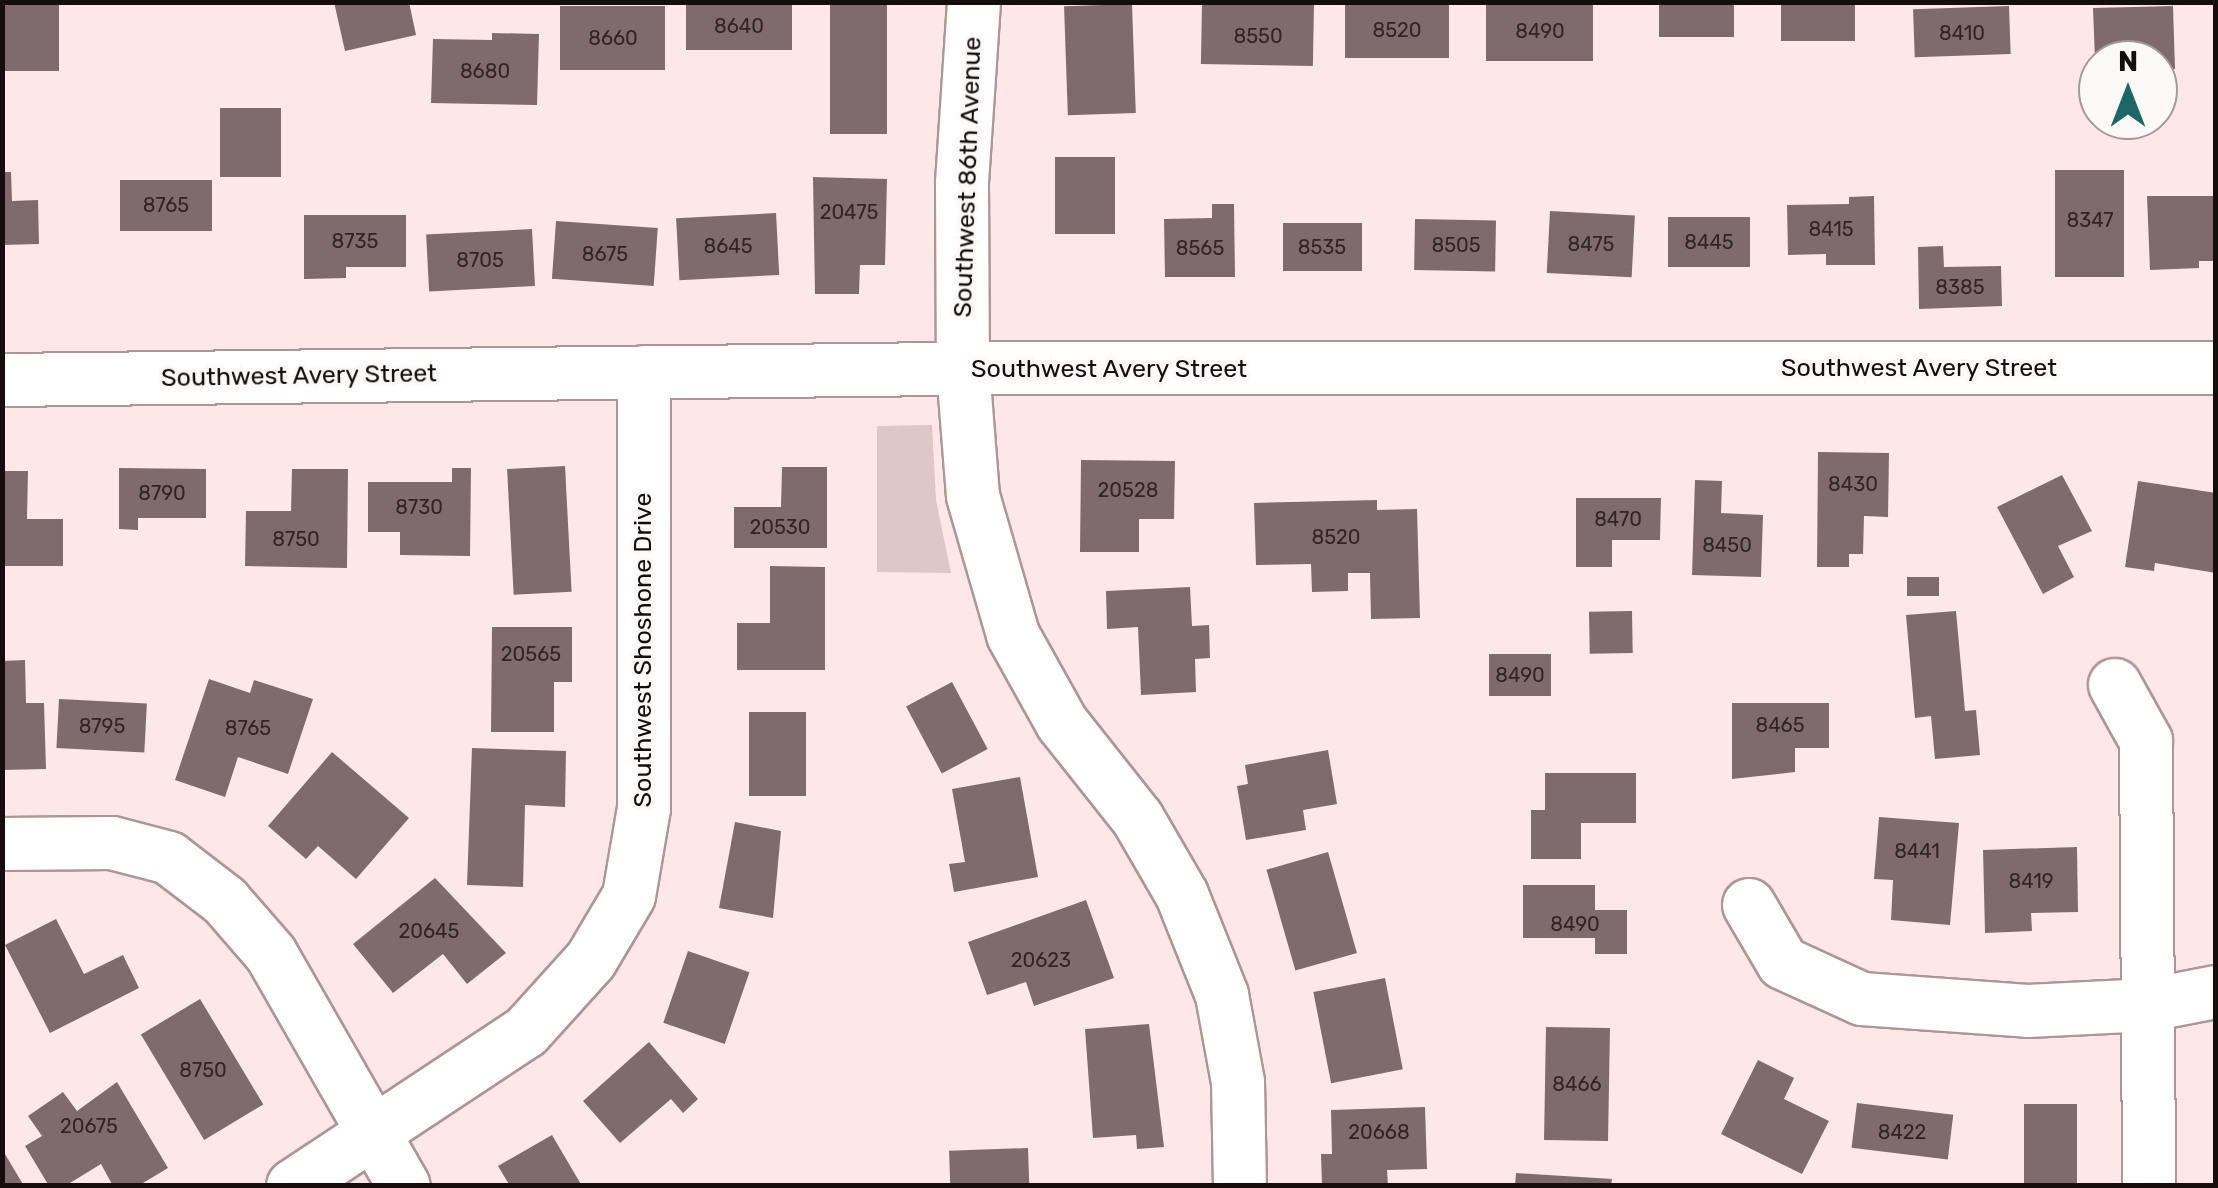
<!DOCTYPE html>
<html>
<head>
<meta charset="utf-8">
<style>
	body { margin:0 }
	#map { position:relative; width:2218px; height:1188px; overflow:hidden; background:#fee7e8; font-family:Rubik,sans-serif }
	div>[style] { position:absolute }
	.green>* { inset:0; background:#dfc6c8 }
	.building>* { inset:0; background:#7f6b6d; transform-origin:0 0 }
	.roads { filter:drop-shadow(2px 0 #ac9698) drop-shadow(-2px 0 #ac9698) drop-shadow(0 2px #ac9698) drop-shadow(0 -2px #ac9698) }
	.minor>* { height:52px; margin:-26px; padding:0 26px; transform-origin:26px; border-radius:26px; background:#fff }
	span { translate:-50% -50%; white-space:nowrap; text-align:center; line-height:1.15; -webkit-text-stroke:8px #fef9f9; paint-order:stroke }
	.number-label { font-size:20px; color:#302426 }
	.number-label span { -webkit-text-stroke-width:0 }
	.street-label { font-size:25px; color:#150d0e }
	.frame { position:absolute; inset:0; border:5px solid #150d0e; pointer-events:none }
	.north { position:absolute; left:2078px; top:40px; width:100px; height:100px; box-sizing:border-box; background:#fef9f9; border:2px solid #a19b9b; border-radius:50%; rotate:0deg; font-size:28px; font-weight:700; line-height:40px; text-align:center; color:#150d0e }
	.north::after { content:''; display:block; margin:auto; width:35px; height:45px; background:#1b6866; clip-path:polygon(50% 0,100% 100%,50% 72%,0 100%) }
</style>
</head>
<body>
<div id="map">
	<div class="green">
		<i style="clip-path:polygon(932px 425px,936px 500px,951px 573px,877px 572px,877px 426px)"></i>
	</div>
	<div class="building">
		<i style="left:2px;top:2px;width:57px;height:69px"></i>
		<i style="clip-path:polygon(334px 2px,409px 2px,416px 35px,345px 51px)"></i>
		<i style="left:686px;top:2px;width:106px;height:48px"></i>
		<i style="left:830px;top:2px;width:57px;height:132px"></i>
		<i style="left:1314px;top:2px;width:64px;height:112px;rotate:91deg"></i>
		<i style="left:1449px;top:2px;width:56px;height:104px;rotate:90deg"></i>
		<i style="left:1486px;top:2px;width:107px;height:59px"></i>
		<i style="left:1659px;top:2px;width:75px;height:35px"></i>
		<i style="left:1781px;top:2px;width:74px;height:39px"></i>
		<i style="left:1132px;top:4px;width:109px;height:68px;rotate:88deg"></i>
		<i style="left:560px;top:6px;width:105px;height:64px"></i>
		<i style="left:2009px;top:6px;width:48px;height:96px;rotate:88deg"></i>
		<i style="clip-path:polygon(2173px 6px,2175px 69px,2158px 69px,2158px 60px,2095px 60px,2093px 8px)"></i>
		<i style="clip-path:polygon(492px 33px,539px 34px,537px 105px,431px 103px,433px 39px,492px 40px)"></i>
		<i style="left:220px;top:108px;width:61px;height:69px"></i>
		<i style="left:1055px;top:157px;width:60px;height:77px"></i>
		<i style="left:2055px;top:170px;width:69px;height:107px"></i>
		<i style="clip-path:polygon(2px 172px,11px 172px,12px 201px,38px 200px,39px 244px,2px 245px)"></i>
		<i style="clip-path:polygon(813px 177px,887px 179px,885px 265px,860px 265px,859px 294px,815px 294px)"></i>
		<i style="left:120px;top:180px;width:92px;height:51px"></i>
		<i style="clip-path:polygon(1874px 196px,1875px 265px,1826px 265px,1826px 254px,1788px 255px,1787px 205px,1849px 204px,1849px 197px)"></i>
		<i style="clip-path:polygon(2147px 196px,2213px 196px,2214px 261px,2199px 261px,2199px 268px,2150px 270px)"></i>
		<i style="clip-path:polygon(1212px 204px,1234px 204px,1235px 277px,1165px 277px,1164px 219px,1212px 218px)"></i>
		<i style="left:1550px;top:211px;width:85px;height:62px;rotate:3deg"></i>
		<i style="left:776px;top:213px;width:62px;height:100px;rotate:87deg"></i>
		<i style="clip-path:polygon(304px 215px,406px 215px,406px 267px,346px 267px,346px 278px,304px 279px)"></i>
		<i style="left:1668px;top:217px;width:82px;height:50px"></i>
		<i style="left:1415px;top:219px;width:81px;height:51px;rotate:1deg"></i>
		<i style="left:556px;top:221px;width:102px;height:58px;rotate:4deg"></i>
		<i style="left:1283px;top:223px;width:79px;height:48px"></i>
		<i style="left:532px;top:229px;width:57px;height:106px;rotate:87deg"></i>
		<i style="clip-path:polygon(1943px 246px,1944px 267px,2001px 266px,2002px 306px,1919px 309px,1918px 247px)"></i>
		<i style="clip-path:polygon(1818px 452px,1889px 453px,1888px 517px,1864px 516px,1863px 554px,1849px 554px,1849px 567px,1817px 567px)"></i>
		<i style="clip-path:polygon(1081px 460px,1175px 461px,1174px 519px,1139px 519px,1139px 552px,1080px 552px)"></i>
		<i style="left:565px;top:466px;width:126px;height:58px;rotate:87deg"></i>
		<i style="clip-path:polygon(782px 467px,827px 467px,827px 548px,734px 548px,734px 507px,781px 507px)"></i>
		<i style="clip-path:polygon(119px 468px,206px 469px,206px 518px,138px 518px,138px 530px,119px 529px)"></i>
		<i style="clip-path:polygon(452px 468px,471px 468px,470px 556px,400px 555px,400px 532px,368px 532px,368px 482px,452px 482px)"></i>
		<i style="clip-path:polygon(292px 469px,348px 469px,347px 568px,245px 566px,246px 511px,291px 511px)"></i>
		<i style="clip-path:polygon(2px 471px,28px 471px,27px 519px,63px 519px,63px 566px,2px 566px)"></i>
		<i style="clip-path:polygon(2062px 475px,2092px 531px,2058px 546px,2074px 577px,2043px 594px,1997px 507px)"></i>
		<i style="clip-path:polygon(1695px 480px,1722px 481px,1721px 513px,1763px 515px,1761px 577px,1692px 575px)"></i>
		<i style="clip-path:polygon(2138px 481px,2216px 493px,2216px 573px,2155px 563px,2154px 571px,2125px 567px)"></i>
		<i style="clip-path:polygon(1576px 498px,1661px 498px,1660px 540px,1612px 540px,1612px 567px,1576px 567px)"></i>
		<i style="clip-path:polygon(1377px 500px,1377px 510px,1417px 509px,1420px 618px,1371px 619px,1370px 573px,1348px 573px,1348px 591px,1312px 592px,1311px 564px,1256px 565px,1254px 503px)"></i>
		<i style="clip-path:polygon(770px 566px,825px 567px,825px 670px,737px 670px,737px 623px,770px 623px)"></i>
		<i style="left:1907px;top:577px;width:32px;height:19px"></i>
		<i style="clip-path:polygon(1190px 587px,1192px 626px,1209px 625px,1210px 658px,1195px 659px,1196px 692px,1141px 695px,1138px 627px,1107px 629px,1106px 591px)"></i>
		<i style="left:1632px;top:611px;width:42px;height:43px;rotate:89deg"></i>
		<i style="clip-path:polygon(1956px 611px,1965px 711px,1976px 710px,1980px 755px,1935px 759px,1931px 716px,1915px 718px,1906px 615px)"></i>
		<i style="clip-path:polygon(492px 627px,572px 627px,572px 682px,554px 682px,554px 732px,491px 732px)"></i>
		<i style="left:1489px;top:654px;width:62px;height:42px"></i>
		<i style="clip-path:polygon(25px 660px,26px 703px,44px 703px,46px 769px,2px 770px,2px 661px)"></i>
		<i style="clip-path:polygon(209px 679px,250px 693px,254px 680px,313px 699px,288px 774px,238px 757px,225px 797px,175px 780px)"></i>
		<i style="left:952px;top:682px;width:76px;height:52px;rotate:62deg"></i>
		<i style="left:59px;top:699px;width:88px;height:49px;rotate:3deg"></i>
		<i style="clip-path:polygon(1732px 703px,1829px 703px,1829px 748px,1795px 748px,1795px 772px,1732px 779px)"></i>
		<i style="left:749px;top:712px;width:57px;height:84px"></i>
		<i style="clip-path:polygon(472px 748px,566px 751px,565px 807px,525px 805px,523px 887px,467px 885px)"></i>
		<i style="clip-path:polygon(1328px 750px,1337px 804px,1303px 810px,1306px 830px,1246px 840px,1237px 786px,1248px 784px,1245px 765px)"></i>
		<i style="clip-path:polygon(332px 752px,409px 818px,356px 879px,318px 846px,306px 859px,268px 826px)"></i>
		<i style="clip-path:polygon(1545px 773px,1636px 773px,1636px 823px,1581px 823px,1581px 859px,1531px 859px,1531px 810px,1545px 810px)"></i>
		<i style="clip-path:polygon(1020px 777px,1038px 877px,954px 892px,949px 864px,965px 862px,952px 789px)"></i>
		<i style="clip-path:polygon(1879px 817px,1959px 823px,1950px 925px,1891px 920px,1893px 880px,1874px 879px)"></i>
		<i style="clip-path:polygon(735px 822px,781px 831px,773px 918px,719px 908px)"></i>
		<i style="clip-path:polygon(2077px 847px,2078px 912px,2031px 913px,2032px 931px,1985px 933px,1983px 850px)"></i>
		<i style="left:1328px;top:852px;width:105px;height:64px;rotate:74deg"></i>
		<i style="clip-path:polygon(435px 878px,506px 953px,467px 984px,443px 954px,393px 993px,353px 944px)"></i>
		<i style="clip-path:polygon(1523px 885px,1595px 885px,1595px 910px,1627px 910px,1627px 954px,1595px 954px,1595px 938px,1523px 938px)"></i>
		<i style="clip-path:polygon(1086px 900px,1114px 978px,1034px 1006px,1026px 982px,987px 995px,968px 942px)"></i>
		<i style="clip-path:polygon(56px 919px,84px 974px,123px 955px,139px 988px,50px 1033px,5px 945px)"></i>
		<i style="left:688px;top:951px;width:65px;height:76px;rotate:19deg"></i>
		<i style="left:1385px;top:978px;width:93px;height:73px;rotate:79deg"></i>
		<i style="left:200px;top:999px;width:123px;height:69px;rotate:59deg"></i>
		<i style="clip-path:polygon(1149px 1024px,1164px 1147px,1137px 1149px,1136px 1135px,1093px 1138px,1085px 1029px)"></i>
		<i style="left:1546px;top:1027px;width:64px;height:113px;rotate:1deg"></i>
		<i style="clip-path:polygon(649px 1042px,698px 1099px,683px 1113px,671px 1099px,620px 1143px,583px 1101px)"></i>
		<i style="clip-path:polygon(1758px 1060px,1794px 1078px,1784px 1099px,1829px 1121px,1802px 1174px,1721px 1134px)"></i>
		<i style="clip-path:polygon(117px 1082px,168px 1168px,138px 1186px,113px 1186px,101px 1164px,65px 1186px,49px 1186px,25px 1146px,42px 1136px,28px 1116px,63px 1092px,77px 1111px)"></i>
		<i style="left:1857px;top:1103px;width:97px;height:45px;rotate:7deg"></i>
		<i style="left:2024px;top:1104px;width:53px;height:82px"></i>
		<i style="clip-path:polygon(1425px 1107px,1427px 1169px,1387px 1170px,1388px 1186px,1322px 1186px,1321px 1154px,1332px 1154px,1331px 1110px)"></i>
		<i style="clip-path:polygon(552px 1135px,582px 1186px,510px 1186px,498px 1166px)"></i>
		<i style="left:1028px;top:1148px;width:38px;height:79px;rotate:88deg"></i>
		<i style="clip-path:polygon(2px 1149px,24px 1186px,2px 1186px)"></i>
		<i style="clip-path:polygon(1516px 1173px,1612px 1179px,1611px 1186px,1515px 1186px)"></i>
	</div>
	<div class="roads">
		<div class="minor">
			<i style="left:974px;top:2px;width:183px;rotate:93.8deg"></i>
			<i style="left:962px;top:185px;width:184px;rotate:89.7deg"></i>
			<i style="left:963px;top:369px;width:127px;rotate:85.5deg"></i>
			<i style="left:973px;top:496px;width:145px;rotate:73.9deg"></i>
			<i style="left:1013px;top:635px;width:101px;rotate:60.9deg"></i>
			<i style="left:1062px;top:723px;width:122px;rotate:51.6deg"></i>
			<i style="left:1138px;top:819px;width:88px;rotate:59.9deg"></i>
			<i style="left:1182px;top:895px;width:108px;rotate:68.2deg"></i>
			<i style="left:1222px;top:995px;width:88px;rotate:79.6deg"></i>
			<i style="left:1238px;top:1082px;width:104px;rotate:88.9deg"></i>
			<i style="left:2px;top:380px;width:1033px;rotate:-0.67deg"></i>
			<i style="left:1035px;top:368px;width:1181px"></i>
			<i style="left:2115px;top:685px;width:64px;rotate:61deg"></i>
			<i style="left:2146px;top:741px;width:445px;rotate:89.6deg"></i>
			<i style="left:2px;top:844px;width:110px;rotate:-0.5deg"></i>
			<i style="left:112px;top:843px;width:59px;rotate:14.7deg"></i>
			<i style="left:169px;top:858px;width:71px;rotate:37.5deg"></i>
			<i style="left:225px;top:901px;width:70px;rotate:49deg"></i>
			<i style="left:271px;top:954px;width:267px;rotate:60.2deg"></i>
			<i style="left:1749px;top:905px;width:67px;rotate:59.6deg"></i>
			<i style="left:1783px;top:963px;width:87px;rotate:24.5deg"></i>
			<i style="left:1862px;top:999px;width:166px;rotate:4.1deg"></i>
			<i style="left:2028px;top:1011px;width:121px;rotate:-2.8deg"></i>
			<i style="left:2149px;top:1005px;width:68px;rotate:-11deg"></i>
			<i style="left:293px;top:1186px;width:279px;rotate:-33.5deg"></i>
			<i style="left:526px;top:1032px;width:97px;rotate:-47.9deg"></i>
			<i style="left:591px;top:960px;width:74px;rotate:-59.3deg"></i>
			<i style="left:629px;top:896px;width:89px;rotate:-80.3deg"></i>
			<i style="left:644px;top:808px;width:436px;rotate:-90deg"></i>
		</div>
	</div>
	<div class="number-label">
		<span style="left:739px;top:26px">8640</span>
		<span style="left:1397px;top:30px">8520</span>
		<span style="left:1540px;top:31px">8490</span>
		<span style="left:1962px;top:33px">8410</span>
		<span style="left:1258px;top:36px">8550</span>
		<span style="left:613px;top:38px">8660</span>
		<span style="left:485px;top:71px">8680</span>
		<span style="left:166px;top:205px">8765</span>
		<span style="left:849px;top:212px">20475</span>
		<span style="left:2090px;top:220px">8347</span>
		<span style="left:1831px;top:229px">8415</span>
		<span style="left:355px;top:241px">8735</span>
		<span style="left:1709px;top:242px">8445</span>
		<span style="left:1591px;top:244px">8475</span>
		<span style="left:1456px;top:245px">8505</span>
		<span style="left:728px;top:246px">8645</span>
		<span style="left:1322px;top:247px">8535</span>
		<span style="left:1200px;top:248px">8565</span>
		<span style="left:605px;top:254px">8675</span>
		<span style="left:480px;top:260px">8705</span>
		<span style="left:1960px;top:287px">8385</span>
		<span style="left:1853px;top:484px">8430</span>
		<span style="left:1128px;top:490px">20528</span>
		<span style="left:162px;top:493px">8790</span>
		<span style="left:419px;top:507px">8730</span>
		<span style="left:1618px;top:519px">8470</span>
		<span style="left:780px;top:527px">20530</span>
		<span style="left:1336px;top:537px">8520</span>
		<span style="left:296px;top:539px">8750</span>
		<span style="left:1727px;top:545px">8450</span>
		<span style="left:531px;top:654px">20565</span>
		<span style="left:1520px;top:675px">8490</span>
		<span style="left:1780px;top:725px">8465</span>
		<span style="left:102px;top:726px">8795</span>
		<span style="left:248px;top:728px">8765</span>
		<span style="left:1917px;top:851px">8441</span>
		<span style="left:2031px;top:881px">8419</span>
		<span style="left:1575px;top:924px">8490</span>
		<span style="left:429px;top:931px">20645</span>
		<span style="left:1041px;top:960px">20623</span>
		<span style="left:203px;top:1070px">8750</span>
		<span style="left:1577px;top:1084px">8466</span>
		<span style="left:89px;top:1126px">20675</span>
		<span style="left:1379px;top:1132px">20668</span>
		<span style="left:1902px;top:1132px">8422</span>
	</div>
	<div class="street-label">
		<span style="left:968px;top:177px;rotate:-88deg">Southwest 86th Avenue</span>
		<span style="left:1919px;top:368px">Southwest Avery Street</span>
		<span style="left:1109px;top:369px">Southwest Avery Street</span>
		<span style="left:299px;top:376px;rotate:-1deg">Southwest Avery Street</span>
		<span style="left:643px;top:650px;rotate:-90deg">Southwest Shoshone Drive</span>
	</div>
	<div class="frame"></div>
	<div class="north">N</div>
</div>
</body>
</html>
